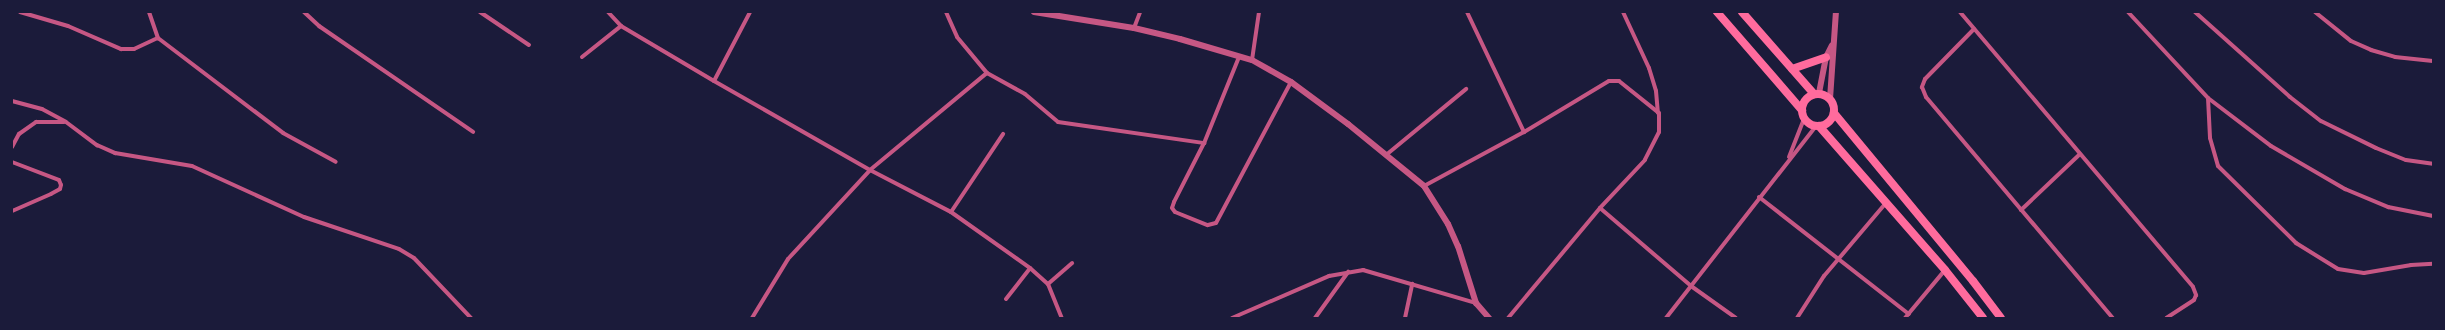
<!DOCTYPE html>
<html>
<head>
<meta charset="utf-8">
<style>
	body { margin:0 }
	#map { position:relative; width:2445px; height:330px; overflow:hidden; background:#1b1b3a; font-family:Manrope,sans-serif }
	div>[style] { position:absolute }
	.minor>* { height:4px; margin:-2px; padding:0 2px; transform-origin:2px; border-radius:2px; background:#c65784 }
	.tertiary>* { height:6px; margin:-3px; padding:0 3px; transform-origin:3px; border-radius:3px; background:#c65784 }
	.primary>* { height:8px; margin:-4px; padding:0 4px; transform-origin:4px; border-radius:4px; background:#ff6b9d }
	.primary>.ring { margin:-4px; padding:0; box-sizing:content-box; background:none; border:8px solid #ff6b9d; border-radius:50% }
	span { translate:-50% -50%; white-space:nowrap; text-align:center; line-height:1.15; -webkit-text-stroke:3.5px #1b1b3a; paint-order:stroke }
	.frame { position:absolute; inset:0; border:13px solid #1b1b3a; pointer-events:none }
</style>
</head>
<body>
<div id="map">
	<div class="minor">
		<i style="left:20px;top:12px;width:50px;rotate:16.3deg"></i>
		<i style="left:68px;top:26px;width:58px;rotate:23.5deg"></i>
		<i style="left:121px;top:49px;width:13px"></i>
		<i style="left:134px;top:49px;width:26px;rotate:-25deg"></i>
		<i style="left:149px;top:12px;width:28px;rotate:71deg"></i>
		<i style="left:158px;top:38px;width:157px;rotate:37.2deg"></i>
		<i style="left:283px;top:133px;width:60px;rotate:28.7deg"></i>
		<i style="left:304px;top:12px;width:21px;rotate:43deg"></i>
		<i style="left:319px;top:26px;width:187px;rotate:34.5deg"></i>
		<i style="left:480px;top:12px;width:59px;rotate:34deg"></i>
		<i style="left:608px;top:12px;width:19px;rotate:47deg"></i>
		<i style="left:621px;top:26px;width:108px;rotate:30.6deg"></i>
		<i style="left:714px;top:81px;width:180px;rotate:29.7deg"></i>
		<i style="left:870px;top:170px;width:91px;rotate:27.4deg"></i>
		<i style="left:951px;top:212px;width:97px;rotate:35.3deg"></i>
		<i style="left:1030px;top:268px;width:24px;rotate:42deg"></i>
		<i style="left:1048px;top:284px;width:37px;rotate:68deg"></i>
		<i style="left:946px;top:12px;width:27px;rotate:66deg"></i>
		<i style="left:957px;top:37px;width:47px;rotate:50.2deg"></i>
		<i style="left:987px;top:73px;width:43px;rotate:28.9deg"></i>
		<i style="left:1025px;top:94px;width:43px;rotate:40.3deg"></i>
		<i style="left:1058px;top:122px;width:148px;rotate:8.2deg"></i>
		<i style="left:1467px;top:12px;width:133px;rotate:64.6deg"></i>
		<i style="left:1623px;top:12px;width:62px;rotate:65.1deg"></i>
		<i style="left:1649px;top:68px;width:24px;rotate:73deg"></i>
		<i style="left:1656px;top:91px;width:22px;rotate:85deg"></i>
		<i style="left:1960px;top:12px;width:360px;rotate:49.7deg"></i>
		<i style="left:2193px;top:287px;width:9px;rotate:69deg"></i>
		<i style="left:2196px;top:295px;width:5px;rotate:112deg"></i>
		<i style="left:2194px;top:300px;width:33px;rotate:147deg"></i>
		<i style="left:2128px;top:12px;width:117px;rotate:47.1deg"></i>
		<i style="left:2208px;top:98px;width:79px;rotate:37.3deg"></i>
		<i style="left:2271px;top:146px;width:86px;rotate:30.2deg"></i>
		<i style="left:2345px;top:189px;width:47px;rotate:22.7deg"></i>
		<i style="left:2388px;top:207px;width:46px;rotate:11.3deg"></i>
		<i style="left:2195px;top:12px;width:127px;rotate:41.8deg"></i>
		<i style="left:2290px;top:97px;width:39px;rotate:38deg"></i>
		<i style="left:2321px;top:121px;width:61px;rotate:26.1deg"></i>
		<i style="left:2376px;top:148px;width:32px;rotate:22deg"></i>
		<i style="left:2406px;top:160px;width:27px;rotate:8deg"></i>
		<i style="left:2315px;top:12px;width:46px;rotate:38.9deg"></i>
		<i style="left:2351px;top:41px;width:22px;rotate:24deg"></i>
		<i style="left:2371px;top:50px;width:25px;rotate:16deg"></i>
		<i style="left:2395px;top:57px;width:38px;rotate:6deg"></i>
		<i style="left:1134px;top:28px;width:17px;rotate:-69deg"></i>
		<i style="left:1974px;top:29px;width:70px;rotate:134.4deg"></i>
		<i style="left:1925px;top:79px;width:9px;rotate:111deg"></i>
		<i style="left:1922px;top:87px;width:11px;rotate:68deg"></i>
		<i style="left:1926px;top:97px;width:289px;rotate:49.8deg"></i>
		<i style="left:582px;top:57px;width:50px;rotate:-38.5deg"></i>
		<i style="left:1239px;top:57px;width:93px;rotate:112.1deg"></i>
		<i style="left:1204px;top:143px;width:66px;rotate:117deg"></i>
		<i style="left:1174px;top:202px;width:6px;rotate:108deg"></i>
		<i style="left:1172px;top:208px;width:5px;rotate:53deg"></i>
		<i style="left:1175px;top:212px;width:35px;rotate:22deg"></i>
		<i style="left:1208px;top:225px;width:8px;rotate:-14deg"></i>
		<i style="left:1216px;top:223px;width:160px;rotate:-62deg"></i>
		<i style="left:1252px;top:60px;width:49px;rotate:-81.7deg"></i>
		<i style="left:714px;top:81px;width:78px;rotate:-62.4deg"></i>
		<i style="left:2208px;top:98px;width:40px;rotate:87.1deg"></i>
		<i style="left:2210px;top:138px;width:29px;rotate:74deg"></i>
		<i style="left:2218px;top:166px;width:110px;rotate:44.6deg"></i>
		<i style="left:2296px;top:243px;width:49px;rotate:31.8deg"></i>
		<i style="left:2338px;top:269px;width:26px;rotate:9deg"></i>
		<i style="left:2364px;top:273px;width:48px;rotate:-9.7deg"></i>
		<i style="left:2411px;top:265px;width:22px;rotate:-3deg"></i>
		<i style="left:12px;top:101px;width:31px;rotate:15deg"></i>
		<i style="left:42px;top:109px;width:27px;rotate:28deg"></i>
		<i style="left:66px;top:122px;width:39px;rotate:37deg"></i>
		<i style="left:97px;top:145px;width:20px;rotate:24deg"></i>
		<i style="left:115px;top:153px;width:78px;rotate:9.6deg"></i>
		<i style="left:192px;top:166px;width:123px;rotate:24.5deg"></i>
		<i style="left:304px;top:217px;width:100px;rotate:18.6deg"></i>
		<i style="left:399px;top:249px;width:17px;rotate:31deg"></i>
		<i style="left:414px;top:258px;width:83px;rotate:46.5deg"></i>
		<i style="left:12px;top:147px;width:15px;rotate:-62deg"></i>
		<i style="left:19px;top:134px;width:21px;rotate:-35deg"></i>
		<i style="left:36px;top:122px;width:28px"></i>
		<i style="left:1386px;top:155px;width:104px;rotate:-39.5deg"></i>
		<i style="left:1789px;top:157px;width:41px;rotate:-68.5deg"></i>
		<i style="left:12px;top:162px;width:50px;rotate:21deg"></i>
		<i style="left:59px;top:180px;width:5px;rotate:68deg"></i>
		<i style="left:61px;top:185px;width:4px;rotate:104deg"></i>
		<i style="left:60px;top:189px;width:10px;rotate:151deg"></i>
		<i style="left:51px;top:194px;width:43px;rotate:156.4deg"></i>
		<i style="left:1424px;top:186px;width:114px;rotate:-28.4deg"></i>
		<i style="left:1524px;top:132px;width:99px;rotate:-31deg"></i>
		<i style="left:1609px;top:81px;width:10px"></i>
		<i style="left:1619px;top:81px;width:51px;rotate:38.7deg"></i>
		<i style="left:1659px;top:113px;width:19px;rotate:90deg"></i>
		<i style="left:1659px;top:132px;width:31px;rotate:117deg"></i>
		<i style="left:1645px;top:160px;width:66px;rotate:133.2deg"></i>
		<i style="left:1600px;top:208px;width:143px;rotate:129.9deg"></i>
		<i style="left:1759px;top:197px;width:190px;rotate:38deg"></i>
		<i style="left:1600px;top:208px;width:120px;rotate:40.6deg"></i>
		<i style="left:1691px;top:286px;width:55px;rotate:35.4deg"></i>
		<i style="left:2021px;top:210px;width:81px;rotate:-43.5deg"></i>
		<i style="left:951px;top:212px;width:94px;rotate:-56.3deg"></i>
		<i style="left:1048px;top:284px;width:32px;rotate:-41deg"></i>
		<i style="left:1006px;top:299px;width:39px;rotate:-52deg"></i>
		<i style="left:752px;top:318px;width:69px;rotate:-58.6deg"></i>
		<i style="left:788px;top:259px;width:121px;rotate:-47.3deg"></i>
		<i style="left:870px;top:170px;width:152px;rotate:-39.7deg"></i>
		<i style="left:1232px;top:318px;width:106px;rotate:-23.4deg"></i>
		<i style="left:1329px;top:276px;width:35px;rotate:-10deg"></i>
		<i style="left:1363px;top:270px;width:118px;rotate:16.3deg"></i>
		<i style="left:1315px;top:318px;width:57px;rotate:-54.3deg"></i>
		<i style="left:1405px;top:318px;width:35px;rotate:-78deg"></i>
		<i style="left:1666px;top:318px;width:244px;rotate:-52deg"></i>
		<i style="left:1797px;top:318px;width:50px;rotate:-57.3deg"></i>
		<i style="left:1824px;top:276px;width:96px;rotate:-49.7deg"></i>
		<i style="left:1905px;top:318px;width:62px;rotate:-50.2deg"></i>
	</div>
	<div class="tertiary">
		<i style="left:1034px;top:12px;width:101px;rotate:9.1deg"></i>
		<i style="left:1134px;top:28px;width:47px;rotate:13.4deg"></i>
		<i style="left:1180px;top:39px;width:75px;rotate:16.3deg"></i>
		<i style="left:1252px;top:60px;width:45px;rotate:29.4deg"></i>
		<i style="left:1291px;top:82px;width:71px;rotate:36.4deg"></i>
		<i style="left:1348px;top:124px;width:98px;rotate:39.2deg"></i>
		<i style="left:1424px;top:186px;width:45px;rotate:57.7deg"></i>
		<i style="left:1448px;top:224px;width:24px;rotate:66deg"></i>
		<i style="left:1458px;top:246px;width:60px;rotate:72.5deg"></i>
		<i style="left:1476px;top:303px;width:20px;rotate:49deg"></i>
		<i style="left:1819px;top:93px;width:37px;rotate:-79deg"></i>
		<i style="left:1826px;top:57px;width:13px;rotate:-63deg"></i>
		<i style="left:1830px;top:99px;width:87px;rotate:-86.1deg"></i>
	</div>
	<div class="primary">
		<i style="left:1717px;top:12px;width:130px;rotate:49.1deg"></i>
		<i style="left:1742px;top:12px;width:109px;rotate:48.7deg"></i>
		<i style="left:1792px;top:69px;width:36px;rotate:-19deg"></i>
		<i class="ring" style="left:1802px;top:94px;width:24px;height:24px"></i>
		<i style="left:1834px;top:113px;width:218px;rotate:50.4deg"></i>
		<i style="left:1973px;top:281px;width:46px;rotate:52.9deg"></i>
		<i style="left:1819px;top:126px;width:191px;rotate:48.8deg"></i>
		<i style="left:1945px;top:270px;width:61px;rotate:51.6deg"></i>
	</div>
	<div class="frame"></div>
</div>
</body>
</html>
